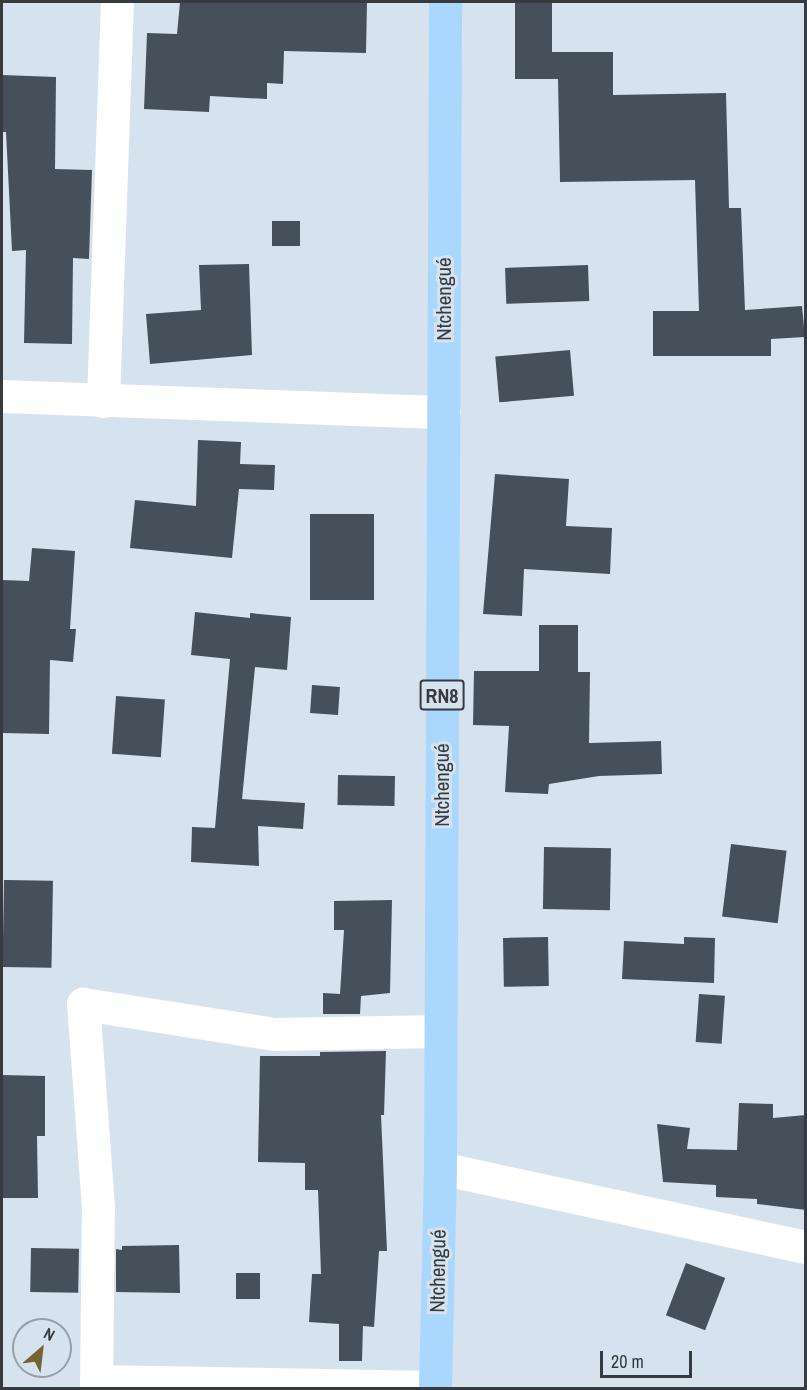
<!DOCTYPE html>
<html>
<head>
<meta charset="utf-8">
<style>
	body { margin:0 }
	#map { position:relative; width:807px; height:1390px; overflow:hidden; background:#d6e3ee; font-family:"Archivo Narrow",sans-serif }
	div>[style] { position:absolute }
	.building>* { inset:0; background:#45505a; transform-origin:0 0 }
	.minor>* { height:33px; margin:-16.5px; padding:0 16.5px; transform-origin:16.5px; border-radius:16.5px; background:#fff }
	.primary>* { height:33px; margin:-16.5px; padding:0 16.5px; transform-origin:16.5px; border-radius:16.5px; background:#a9d7fe }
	span { translate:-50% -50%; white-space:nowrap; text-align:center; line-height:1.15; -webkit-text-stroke:6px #d6e3ee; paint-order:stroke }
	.shield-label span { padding:2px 4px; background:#d6e3ee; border:2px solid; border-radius:4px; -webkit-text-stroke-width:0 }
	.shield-label { font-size:20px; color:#363b40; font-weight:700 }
	.street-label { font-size:21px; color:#363b40 }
	.frame { position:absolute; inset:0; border:3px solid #363b40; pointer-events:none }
	.north { position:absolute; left:12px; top:1318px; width:60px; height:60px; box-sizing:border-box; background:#d6e3ee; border:2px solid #96a0a8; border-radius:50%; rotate:28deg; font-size:16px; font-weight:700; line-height:24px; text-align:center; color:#363b40 }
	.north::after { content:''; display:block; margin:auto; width:21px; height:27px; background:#726532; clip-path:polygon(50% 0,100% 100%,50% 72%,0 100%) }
	.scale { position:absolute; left:600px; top:1351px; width:92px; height:27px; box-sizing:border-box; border:3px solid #363b40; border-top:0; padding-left:8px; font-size:18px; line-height:21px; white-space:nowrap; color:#363b40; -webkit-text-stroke:4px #d6e3ee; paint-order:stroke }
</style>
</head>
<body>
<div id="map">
	<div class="building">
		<i style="clip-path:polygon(180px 2px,367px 2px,366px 53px,284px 51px,283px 84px,267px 83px,267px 99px,210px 96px,209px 112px,144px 109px,147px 33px,177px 34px)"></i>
		<i style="clip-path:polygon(515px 2px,552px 2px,552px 52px,613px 52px,613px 95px,726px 93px,729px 208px,741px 208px,745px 310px,802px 306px,805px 337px,771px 339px,771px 356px,653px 356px,653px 311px,699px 311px,695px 180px,560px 182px,558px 79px,515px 79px)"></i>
		<i style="clip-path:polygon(2px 75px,56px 77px,55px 169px,92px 170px,89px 259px,73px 258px,72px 344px,24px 343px,26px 250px,12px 251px,6px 132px,2px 132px)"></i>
		<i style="left:272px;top:221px;width:28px;height:25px"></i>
		<i style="clip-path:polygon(249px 264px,252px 355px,150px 364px,146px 314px,201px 310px,199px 265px)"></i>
		<i style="left:588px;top:265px;width:36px;height:83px;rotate:88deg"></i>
		<i style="left:570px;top:350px;width:46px;height:75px;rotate:85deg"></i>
		<i style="clip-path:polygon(198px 440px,241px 442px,240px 464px,275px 465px,274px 490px,239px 489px,232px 558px,130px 548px,135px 500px,196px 506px)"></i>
		<i style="clip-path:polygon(495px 474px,569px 479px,566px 526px,612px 528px,610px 574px,524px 569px,522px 616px,483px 614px)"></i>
		<i style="left:310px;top:514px;width:64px;height:86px"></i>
		<i style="clip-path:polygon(32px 548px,75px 551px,70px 629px,76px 629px,73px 662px,50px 660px,49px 734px,2px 733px,2px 580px,29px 581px)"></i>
		<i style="clip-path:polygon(195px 612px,250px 618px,250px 613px,291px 617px,287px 670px,255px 667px,242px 799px,305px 803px,303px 829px,258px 826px,259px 866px,191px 862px,192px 827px,215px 828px,230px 659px,191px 655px)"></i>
		<i style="clip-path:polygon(539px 625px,578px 625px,578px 672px,590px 672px,589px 743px,661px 741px,662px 774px,599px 776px,549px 784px,548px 794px,505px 792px,509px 726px,473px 725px,474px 671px,539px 671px)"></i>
		<i style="left:312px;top:685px;width:28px;height:28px;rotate:4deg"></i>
		<i style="left:116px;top:696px;width:49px;height:58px;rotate:4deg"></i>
		<i style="left:338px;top:775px;width:57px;height:30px;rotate:1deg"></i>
		<i style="left:731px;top:844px;width:56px;height:73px;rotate:7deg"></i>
		<i style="left:544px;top:847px;width:67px;height:62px;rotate:1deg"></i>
		<i style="left:4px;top:880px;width:49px;height:87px;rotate:1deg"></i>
		<i style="clip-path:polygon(392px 900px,390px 993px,361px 996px,360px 1014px,323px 1014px,323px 993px,340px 994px,344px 930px,334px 930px,334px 901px)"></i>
		<i style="left:548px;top:937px;width:49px;height:45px;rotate:89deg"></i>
		<i style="clip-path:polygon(684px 937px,715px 938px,714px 983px,622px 979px,624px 941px,684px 944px)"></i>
		<i style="left:699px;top:994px;width:26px;height:48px;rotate:4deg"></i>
		<i style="clip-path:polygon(386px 1051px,384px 1115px,381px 1115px,387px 1251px,379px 1251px,374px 1327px,363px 1326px,362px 1361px,339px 1361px,339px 1324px,309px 1322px,312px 1274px,321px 1274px,318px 1190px,305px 1190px,305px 1163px,258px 1162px,260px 1056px,320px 1056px,320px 1052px)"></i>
		<i style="clip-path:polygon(2px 1075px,45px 1076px,45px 1136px,37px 1136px,38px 1198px,2px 1198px)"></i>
		<i style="clip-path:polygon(739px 1103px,773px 1104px,773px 1118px,806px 1115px,806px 1210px,757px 1204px,757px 1199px,716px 1197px,716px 1185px,663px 1182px,657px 1124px,690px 1128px,687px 1149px,737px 1150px)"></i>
		<i style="clip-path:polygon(179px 1245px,180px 1293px,116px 1292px,116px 1249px,122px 1250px,122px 1246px)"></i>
		<i style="left:31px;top:1248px;width:48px;height:44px;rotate:1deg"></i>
		<i style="left:686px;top:1263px;width:42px;height:56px;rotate:21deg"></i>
		<i style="left:236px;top:1273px;width:24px;height:26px"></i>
	</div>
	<div class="minor">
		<i style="left:2px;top:396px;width:442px;rotate:2.1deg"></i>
		<i style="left:103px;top:401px;width:399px;rotate:-88deg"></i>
		<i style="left:440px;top:1168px;width:374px;rotate:12.2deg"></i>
		<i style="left:96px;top:1381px;width:339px;rotate:1deg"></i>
		<i style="left:96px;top:1388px;width:181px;rotate:-89.4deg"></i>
		<i style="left:98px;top:1207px;width:204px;rotate:-94.2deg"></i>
		<i style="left:83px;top:1004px;width:194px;rotate:8.9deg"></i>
		<i style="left:275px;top:1034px;width:165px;rotate:-1deg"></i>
	</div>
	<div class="primary">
		<i style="left:435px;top:1388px;width:220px;rotate:-88.7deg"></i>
		<i style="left:440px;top:1168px;width:1166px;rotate:-89.75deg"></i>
	</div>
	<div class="shield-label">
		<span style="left:442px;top:695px">RN8</span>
	</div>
	<div class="street-label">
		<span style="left:444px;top:299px;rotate:-90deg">Ntchengué</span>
		<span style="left:442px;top:785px;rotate:-90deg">Ntchengué</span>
		<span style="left:438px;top:1271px;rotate:-89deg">Ntchengué</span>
	</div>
	<div class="frame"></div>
	<div class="north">N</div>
	<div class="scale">20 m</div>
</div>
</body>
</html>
